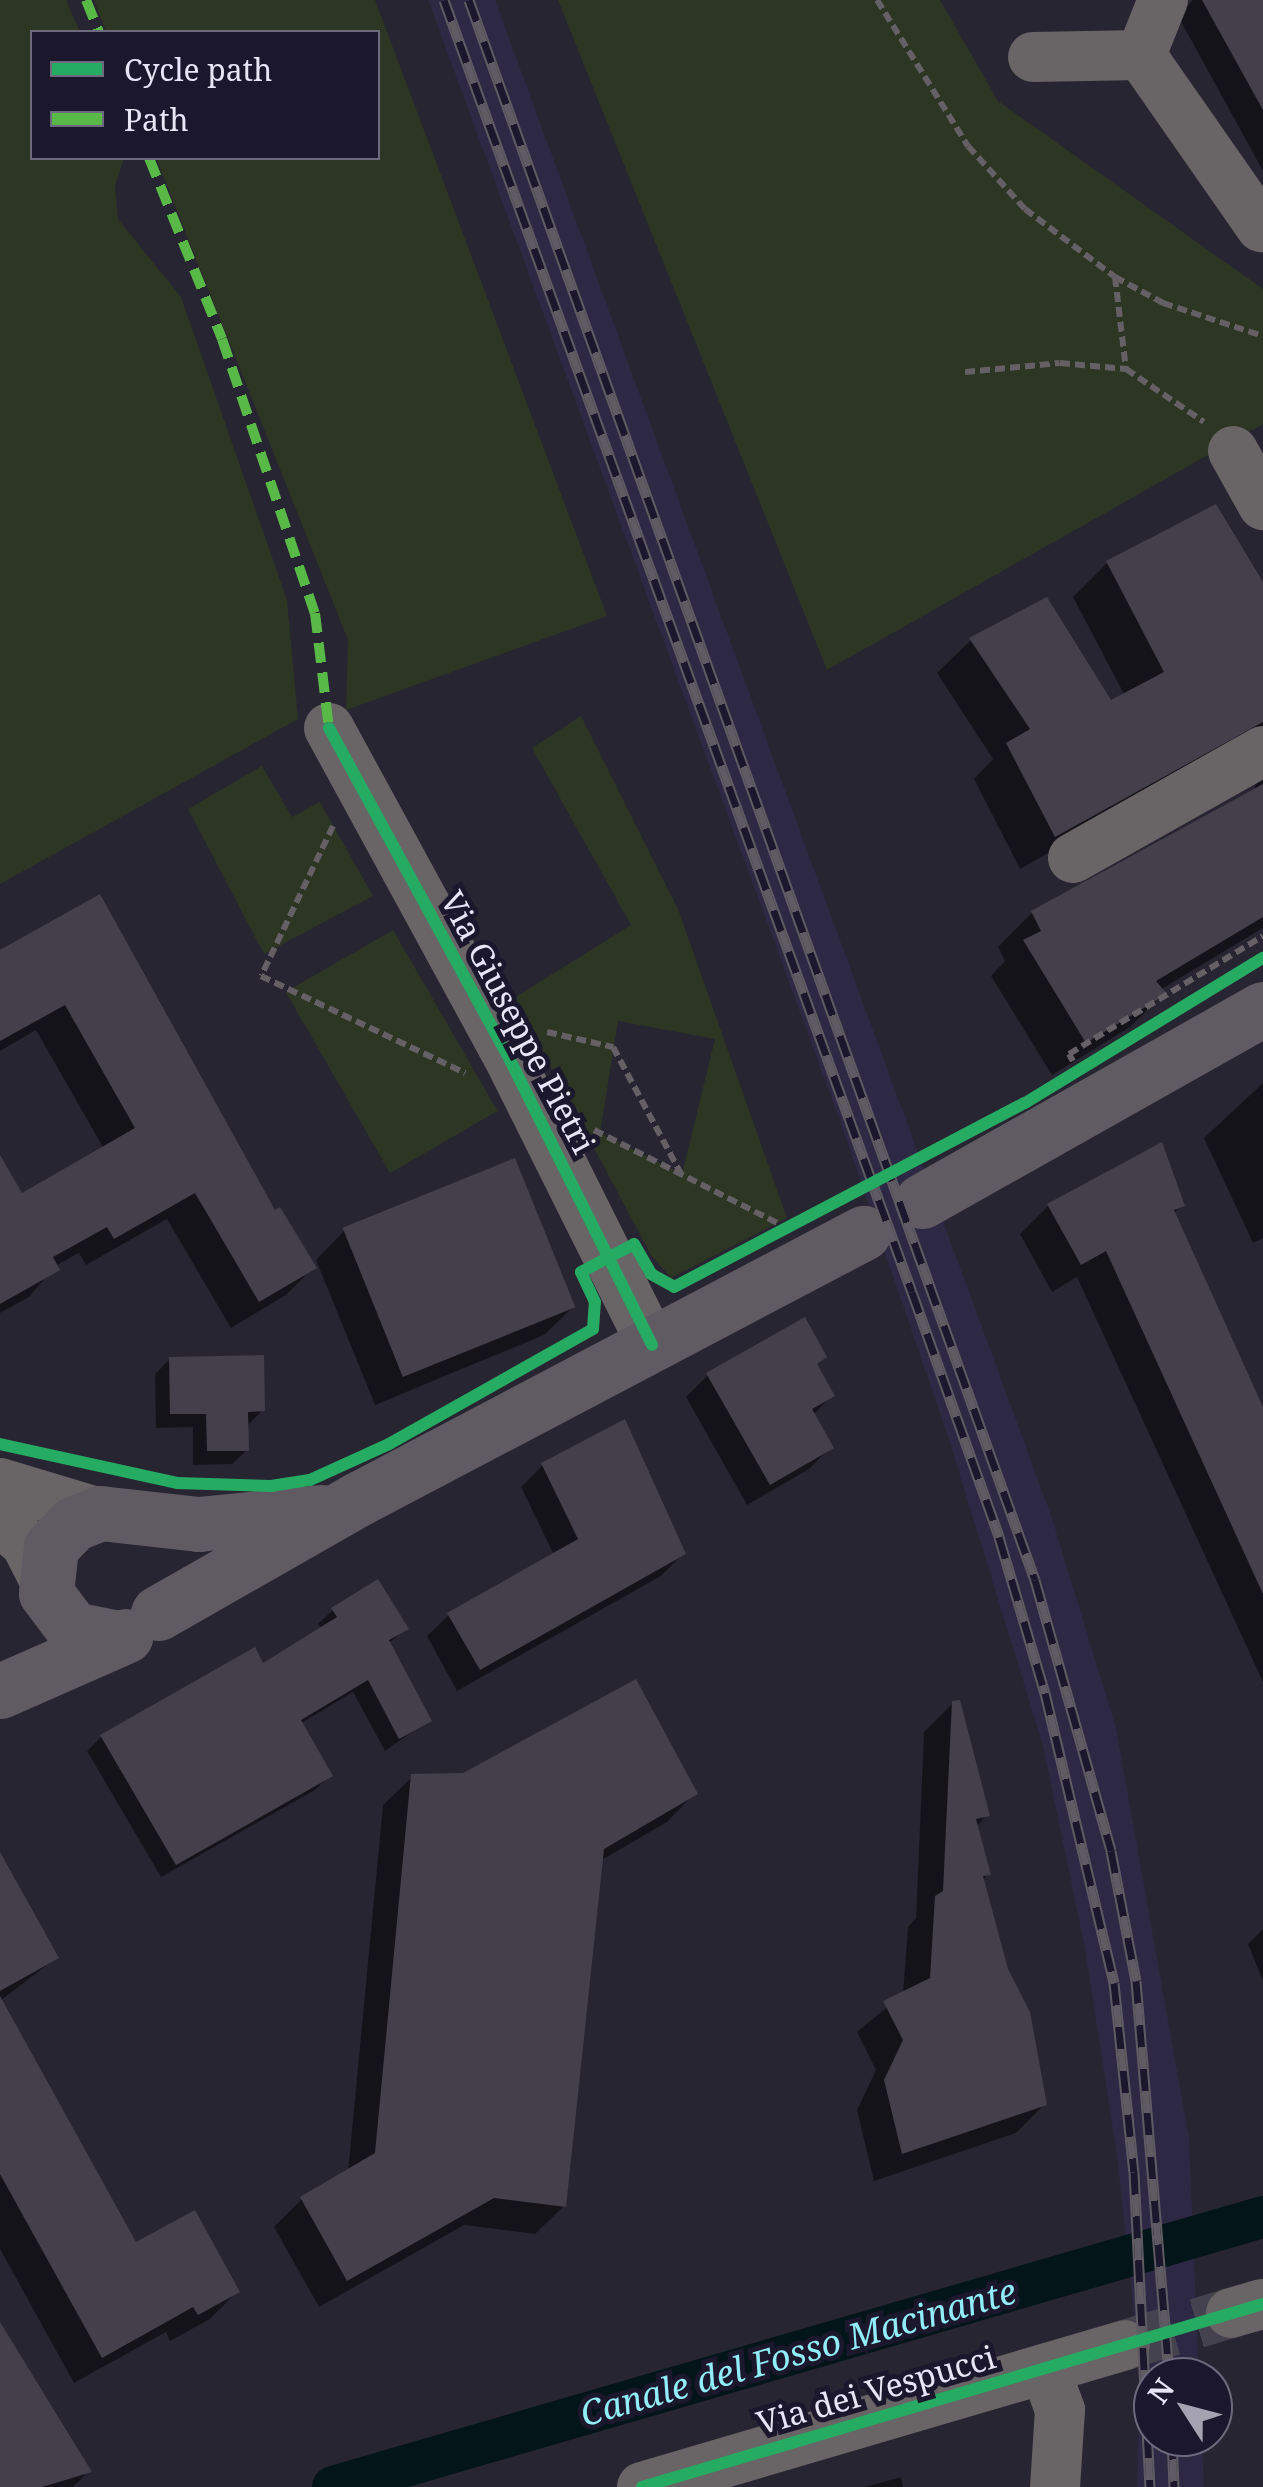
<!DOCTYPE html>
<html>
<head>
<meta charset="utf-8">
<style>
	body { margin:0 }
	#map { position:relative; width:1263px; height:2487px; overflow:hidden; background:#282532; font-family:"Noto Serif",serif }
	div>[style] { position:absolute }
	.built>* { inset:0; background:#2d2843 }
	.green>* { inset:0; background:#2d3523; transform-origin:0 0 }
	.shadow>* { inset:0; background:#0007 }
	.canal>* { height:42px; margin:-21px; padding:0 21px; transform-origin:21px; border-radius:21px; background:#041519 }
	.building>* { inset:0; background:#43404b; transform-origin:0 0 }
	.minor-tunnel>* { height:50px; margin-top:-25px; transform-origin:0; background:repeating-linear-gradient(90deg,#45424f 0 50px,transparent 0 75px) }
	.path>* { height:6px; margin-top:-3px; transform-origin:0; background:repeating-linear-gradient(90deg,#646065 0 10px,transparent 0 15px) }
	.minor>* { height:50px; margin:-25px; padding:0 25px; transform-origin:25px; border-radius:25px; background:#696466 }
	.major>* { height:55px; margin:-27.5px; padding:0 27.5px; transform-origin:27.5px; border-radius:27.5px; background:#605b62 }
	.rail>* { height:11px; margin-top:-5.5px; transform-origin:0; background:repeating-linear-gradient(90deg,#1b172d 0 22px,#5f5b63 0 44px); box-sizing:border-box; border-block:2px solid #5f5b63 }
	.quiet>* { height:10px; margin-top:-5px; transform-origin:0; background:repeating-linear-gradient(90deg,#58b947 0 20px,transparent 0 30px) }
	.cycleway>* { height:12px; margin:-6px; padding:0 6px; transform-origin:6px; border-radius:6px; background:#26ab63 }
	span { translate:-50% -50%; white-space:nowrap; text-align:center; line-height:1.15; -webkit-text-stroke:10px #1b172d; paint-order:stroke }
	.street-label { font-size:32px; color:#e8e6f6 }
	.water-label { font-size:35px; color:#91edf7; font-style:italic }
	.legend { position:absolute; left:30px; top:30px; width:350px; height:130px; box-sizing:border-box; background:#1b172d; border:2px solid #6d6a7d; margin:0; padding:12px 18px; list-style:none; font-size:30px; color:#e8e6f6 }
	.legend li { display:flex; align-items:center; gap:20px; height:50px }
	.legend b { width:50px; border:2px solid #6d6a7d }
	.north { position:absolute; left:1133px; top:2357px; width:100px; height:100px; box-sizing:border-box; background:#1b172d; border:2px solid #6d6a7d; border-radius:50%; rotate:306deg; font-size:28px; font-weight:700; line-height:40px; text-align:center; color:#e8e6f6 }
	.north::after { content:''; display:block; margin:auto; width:35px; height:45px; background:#a5a2b1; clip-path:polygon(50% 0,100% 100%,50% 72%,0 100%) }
</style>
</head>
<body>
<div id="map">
	<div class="built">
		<i style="clip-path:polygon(428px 0,495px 0,1051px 1515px,1116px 1728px,1189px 2138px,1199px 2377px,1153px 2377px,1153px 2437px,1202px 2437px,1204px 2487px,1137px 2487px,1140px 2368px,1117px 2156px,1085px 1949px,1043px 1746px,950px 1443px,840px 1121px)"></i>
	</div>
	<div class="green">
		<i style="clip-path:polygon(0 0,66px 0,80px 32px,32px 32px,32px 158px,124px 158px,115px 186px,118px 219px,181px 297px,287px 600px,298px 719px,0 884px)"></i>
		<i style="clip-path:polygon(94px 0,375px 0,607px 616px,346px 710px,348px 640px,156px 158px,378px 158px,378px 32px,106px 32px)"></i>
		<i style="clip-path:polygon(558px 0,940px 0,998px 101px,1263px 289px,1263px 424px,827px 670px)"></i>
		<i style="clip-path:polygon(evenodd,581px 716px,678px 909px,787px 1218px,671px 1278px,651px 1255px,514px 998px,631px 925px,532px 748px,581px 716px,618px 1021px,715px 1039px,682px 1174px,600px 1133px,618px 1021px)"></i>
		<i style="clip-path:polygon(262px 766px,292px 817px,320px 802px,373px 896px,264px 954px,188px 809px)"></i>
		<i style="left:393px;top:930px;width:209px;height:124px;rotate:60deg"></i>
	</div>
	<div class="shadow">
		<i style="clip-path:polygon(1193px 0,1263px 0,1263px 171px,1178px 16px)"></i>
		<i style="clip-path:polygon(1107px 563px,1263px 587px,1263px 928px,1160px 990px,1164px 994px,1130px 1027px,1052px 1075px,991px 976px,1005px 961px,998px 947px,1032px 913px,1255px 791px,1256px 772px,1213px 759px,1020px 869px,974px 779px,993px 759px,937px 673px,971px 640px,1111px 704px,1125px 696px,1073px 597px)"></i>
		<i style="clip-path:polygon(99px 897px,274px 1213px,314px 1267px,286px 1295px,231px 1328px,167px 1219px,86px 1265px,79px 1253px,55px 1266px,29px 1297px,0 1313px,0 1160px,21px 1196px,104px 1149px,36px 1030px,0 1051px,0 952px)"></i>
		<i style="clip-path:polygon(1263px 1083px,1263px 1238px,1253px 1243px,1204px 1138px)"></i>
		<i style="clip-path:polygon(1182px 1205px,1173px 1214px,1263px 1413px,1263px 1682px,1077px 1277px,1052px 1292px,1020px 1234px,1048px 1206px)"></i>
		<i style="clip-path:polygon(344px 1231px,573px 1307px,544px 1335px,375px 1405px,316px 1260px)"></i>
		<i style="clip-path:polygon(824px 1357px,815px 1366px,832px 1395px,813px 1415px,831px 1447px,809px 1469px,747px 1505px,686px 1397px,708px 1375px)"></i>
		<i style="clip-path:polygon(170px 1359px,263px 1410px,248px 1425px,247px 1450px,232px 1464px,193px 1465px,193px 1427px,156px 1428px,155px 1374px)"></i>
		<i style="clip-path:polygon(543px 1465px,683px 1554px,661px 1576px,457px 1691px,427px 1636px,449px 1615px,554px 1555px,521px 1487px)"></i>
		<i style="clip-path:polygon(333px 1610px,406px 1628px,388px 1644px,429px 1720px,385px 1751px,353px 1692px,300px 1724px,329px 1776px,315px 1790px,161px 1877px,87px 1751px,101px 1737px,262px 1666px,322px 1629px,318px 1624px)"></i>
		<i style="clip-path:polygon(953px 1703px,987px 1815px,976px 1827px,988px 1874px,982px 1881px,1044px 2105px,1016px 2133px,874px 2181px,857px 2110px,876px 2070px,857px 2032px,903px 1994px,908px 1927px,916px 1918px,924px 1732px)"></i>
		<i style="clip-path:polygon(412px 1777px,695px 1793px,667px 1822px,600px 1861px,564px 2206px,535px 2234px,464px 2225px,319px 2307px,274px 2227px,302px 2199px,348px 2172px,383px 1805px)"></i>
		<i style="clip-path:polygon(0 1857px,56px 1958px,0 2001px)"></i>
		<i style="clip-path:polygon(1263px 1929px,1263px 1981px,1248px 1944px)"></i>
		<i style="clip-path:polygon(0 2001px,136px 2246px,237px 2292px,210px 2319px,170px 2341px,166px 2332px,74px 2383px,0 2249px)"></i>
		<i style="clip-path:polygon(0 2327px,88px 2472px,73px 2487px,0 2487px)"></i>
		<i style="clip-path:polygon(901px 2477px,903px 2487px,865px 2487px)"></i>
	</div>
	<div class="canal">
		<i style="left:333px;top:2487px;width:968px;rotate:-16.19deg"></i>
	</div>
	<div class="building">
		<i style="clip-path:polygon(1202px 0,1263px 0,1263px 110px)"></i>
		<i style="clip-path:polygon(1216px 504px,1263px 582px,1263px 722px,1055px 837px,1006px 743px,1030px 729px,969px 638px,1047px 597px,1111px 700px,1164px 672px,1106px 561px)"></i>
		<i style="clip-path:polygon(1263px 784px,1263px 917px,1156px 981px,1167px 994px,1086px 1043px,1023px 940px,1041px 931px,1031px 911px)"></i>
		<i style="clip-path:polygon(100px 894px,275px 1210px,280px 1207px,317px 1268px,259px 1302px,195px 1193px,114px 1239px,107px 1227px,53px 1257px,60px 1270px,0 1304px,0 1155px,22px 1193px,135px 1128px,65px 1005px,0 1041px,0 950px)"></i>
		<i style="clip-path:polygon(1162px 1142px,1185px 1206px,1174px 1210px,1263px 1407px,1263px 1594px,1106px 1251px,1081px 1265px,1047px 1204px)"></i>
		<i style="left:515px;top:1158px;width:161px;height:186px;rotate:68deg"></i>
		<i style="clip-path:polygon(805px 1317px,827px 1357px,817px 1364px,835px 1396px,812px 1409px,834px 1448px,770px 1485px,706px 1373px)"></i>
		<i style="clip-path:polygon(264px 1355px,265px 1411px,248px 1412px,249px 1451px,207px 1451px,206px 1414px,170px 1414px,169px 1357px)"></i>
		<i style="clip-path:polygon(625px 1419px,686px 1554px,480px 1670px,447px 1613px,578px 1539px,541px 1463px)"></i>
		<i style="clip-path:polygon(378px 1579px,409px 1629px,389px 1640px,432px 1721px,399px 1739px,368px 1680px,301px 1720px,333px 1776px,176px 1865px,100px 1735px,255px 1647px,263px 1663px,337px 1617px,331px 1608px)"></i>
		<i style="clip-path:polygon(636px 1679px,698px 1794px,604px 1849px,566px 2207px,494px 2198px,347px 2281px,300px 2197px,375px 2153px,411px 1774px,463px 1773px)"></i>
		<i style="clip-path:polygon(960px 1700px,990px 1816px,976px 1819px,991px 1875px,983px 1876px,1008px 1969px,1030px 2012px,1047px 2105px,902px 2154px,884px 2080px,903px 2040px,883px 2001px,930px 1978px,935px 1896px,943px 1891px,952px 1701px)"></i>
		<i style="clip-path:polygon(0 1852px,59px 1958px,0 1991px)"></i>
		<i style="clip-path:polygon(0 1996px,136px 2242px,195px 2210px,240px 2292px,198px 2315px,193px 2307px,102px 2358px,0 2174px)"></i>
		<i style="clip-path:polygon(0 2322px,92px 2472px,42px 2487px,0 2487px)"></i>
	</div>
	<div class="minor-tunnel">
		<i style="left:1125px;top:2345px;width:111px;rotate:-16.8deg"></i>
	</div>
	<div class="path">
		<i style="left:877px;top:0;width:172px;rotate:58.1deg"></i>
		<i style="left:968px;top:146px;width:85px;rotate:47.9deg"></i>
		<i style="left:1025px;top:209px;width:113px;rotate:37.1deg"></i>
		<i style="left:1115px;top:277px;width:55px;rotate:28.4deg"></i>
		<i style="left:1163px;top:303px;width:105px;rotate:18.3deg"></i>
		<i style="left:1115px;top:277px;width:93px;rotate:83.2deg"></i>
		<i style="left:1126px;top:369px;width:94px;rotate:34.2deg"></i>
		<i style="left:965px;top:372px;width:95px;rotate:-5.4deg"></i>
		<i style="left:1060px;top:363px;width:66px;rotate:5.2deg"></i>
		<i style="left:333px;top:826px;width:166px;rotate:115.6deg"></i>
		<i style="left:261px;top:976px;width:226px;rotate:25.4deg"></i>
		<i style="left:547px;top:1032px;width:68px;rotate:12.8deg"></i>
		<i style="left:613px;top:1047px;width:144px;rotate:61.8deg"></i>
		<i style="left:1073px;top:1061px;width:8px;rotate:-120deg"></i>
		<i style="left:1069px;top:1054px;width:227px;rotate:-31.3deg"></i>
		<i style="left:594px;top:1130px;width:208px;rotate:26.9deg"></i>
	</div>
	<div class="minor">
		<i style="left:1163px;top:0;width:59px;rotate:111.8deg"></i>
		<i style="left:1141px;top:55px;width:210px;rotate:55.1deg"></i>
		<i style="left:1033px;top:57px;width:108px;rotate:-1.1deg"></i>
		<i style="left:1233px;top:451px;width:62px;rotate:60.9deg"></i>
		<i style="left:329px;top:728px;width:371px;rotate:61.4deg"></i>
		<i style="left:507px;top:1054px;width:325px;rotate:63.5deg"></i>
		<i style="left:1073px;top:858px;width:218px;rotate:-29.4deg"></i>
		<i style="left:0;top:1483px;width:104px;rotate:16.7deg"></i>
		<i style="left:0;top:1521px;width:35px;rotate:41deg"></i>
		<i style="left:26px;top:1544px;width:37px;rotate:63deg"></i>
		<i style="left:1231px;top:2313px;width:33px;rotate:-16deg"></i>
		<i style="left:1045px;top:2369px;width:44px;rotate:69.9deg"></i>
		<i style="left:1060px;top:2410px;width:77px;rotate:93.7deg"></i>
		<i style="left:642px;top:2487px;width:503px;rotate:-16.38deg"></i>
	</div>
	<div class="major">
		<i style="left:922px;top:1201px;width:391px;rotate:-29.4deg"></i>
		<i style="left:158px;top:1613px;width:232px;rotate:-29.7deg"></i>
		<i style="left:360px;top:1498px;width:569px;rotate:-27.78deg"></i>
		<i style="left:118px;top:1638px;width:46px;rotate:-168.7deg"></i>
		<i style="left:73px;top:1629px;width:45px;rotate:-126.9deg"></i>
		<i style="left:46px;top:1593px;width:46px;rotate:-83.8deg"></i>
		<i style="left:51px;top:1547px;width:32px;rotate:-46deg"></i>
		<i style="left:73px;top:1524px;width:29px;rotate:-22deg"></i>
		<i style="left:100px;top:1513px;width:99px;rotate:6.4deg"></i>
		<i style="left:198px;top:1524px;width:123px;rotate:-5.6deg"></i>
		<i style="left:0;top:1691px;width:137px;rotate:-23.7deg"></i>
	</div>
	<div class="rail">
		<i style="left:444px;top:0;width:1374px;rotate:70.09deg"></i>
		<i style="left:912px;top:1292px;width:260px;rotate:70.4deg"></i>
		<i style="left:999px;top:1537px;width:163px;rotate:73.6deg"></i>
		<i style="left:1045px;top:1693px;width:298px;rotate:76.6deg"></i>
		<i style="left:1114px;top:1983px;width:190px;rotate:84deg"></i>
		<i style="left:1134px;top:2172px;width:315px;rotate:87.1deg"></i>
		<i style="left:469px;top:0;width:1678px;rotate:70.29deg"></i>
		<i style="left:1035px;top:1580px;width:281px;rotate:74.3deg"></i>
		<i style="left:1111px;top:1851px;width:132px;rotate:79.1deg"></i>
		<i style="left:1136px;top:1981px;width:397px;rotate:85.2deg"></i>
		<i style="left:1172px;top:2437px;width:50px;rotate:87.7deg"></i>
	</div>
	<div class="quiet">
		<i style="left:86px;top:0;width:35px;rotate:68deg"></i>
		<i style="left:149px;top:158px;width:195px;rotate:68deg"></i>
		<i style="left:222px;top:339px;width:289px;rotate:71.3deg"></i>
		<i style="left:315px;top:613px;width:116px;rotate:83.1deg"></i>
	</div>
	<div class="cycleway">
		<i style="left:329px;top:728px;width:371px;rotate:61.4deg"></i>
		<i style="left:507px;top:1054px;width:325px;rotate:63.5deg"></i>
		<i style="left:0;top:1444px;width:181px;rotate:12.4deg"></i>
		<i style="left:177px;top:1483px;width:94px;rotate:1.8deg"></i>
		<i style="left:271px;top:1486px;width:39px;rotate:-9deg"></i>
		<i style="left:310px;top:1480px;width:87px;rotate:-24.5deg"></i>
		<i style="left:389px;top:1444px;width:234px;rotate:-29.4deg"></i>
		<i style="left:593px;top:1329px;width:27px;rotate:-86deg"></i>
		<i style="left:595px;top:1302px;width:33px;rotate:-115deg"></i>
		<i style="left:581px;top:1272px;width:32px;rotate:-28deg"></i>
		<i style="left:609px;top:1257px;width:28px;rotate:-27deg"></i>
		<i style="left:634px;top:1244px;width:34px;rotate:60deg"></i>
		<i style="left:651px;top:1274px;width:26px;rotate:29deg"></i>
		<i style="left:674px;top:1287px;width:396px;rotate:-27.7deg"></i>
		<i style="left:1025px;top:1103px;width:279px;rotate:-31.4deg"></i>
		<i style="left:642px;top:2487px;width:647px;rotate:-16.42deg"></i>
	</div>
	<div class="street-label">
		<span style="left:518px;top:1022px;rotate:62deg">Via Giuseppe Pietri</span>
		<span style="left:876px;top:2390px;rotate:-16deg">Via dei Vespucci</span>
	</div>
	<div class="water-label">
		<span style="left:798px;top:2352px;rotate:-16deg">Canale del Fosso Macinante</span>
	</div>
	<ul class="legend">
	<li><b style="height:12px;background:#26ab63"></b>Cycle path</li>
	<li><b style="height:12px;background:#58b947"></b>Path</li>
	</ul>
	<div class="north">N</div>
</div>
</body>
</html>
